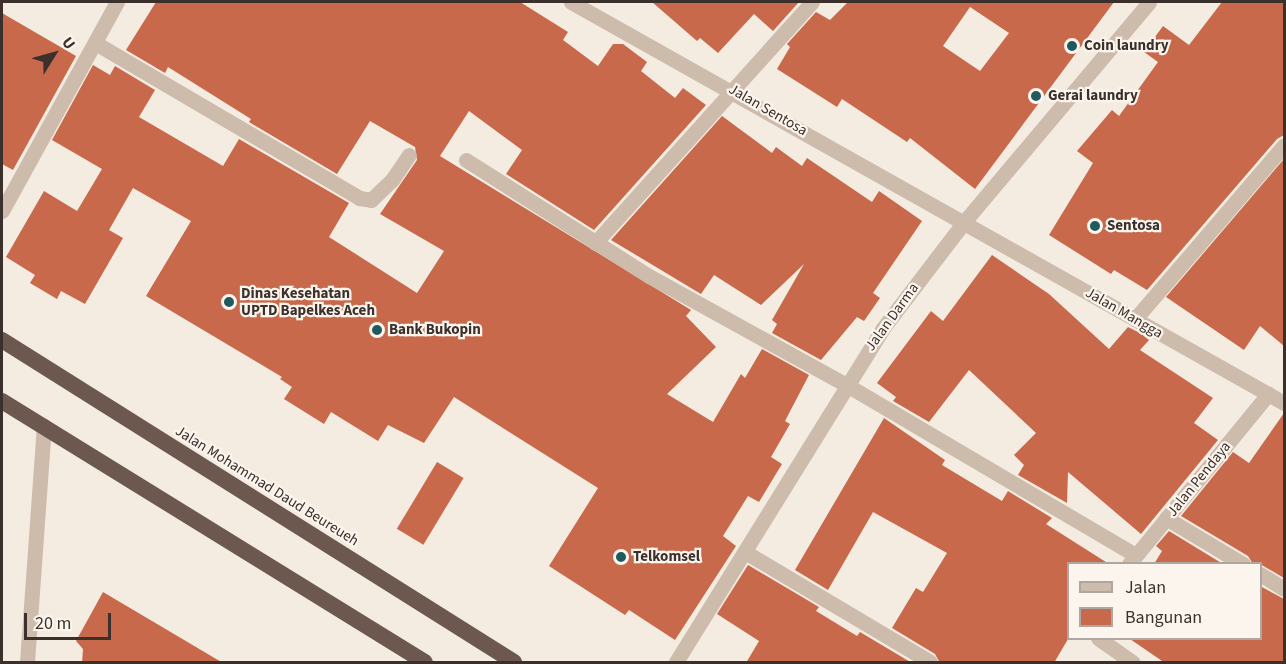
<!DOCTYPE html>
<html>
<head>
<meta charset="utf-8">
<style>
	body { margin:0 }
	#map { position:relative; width:1286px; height:664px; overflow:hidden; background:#f4ebe1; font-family:"Source Sans 3",sans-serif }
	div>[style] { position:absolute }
	.building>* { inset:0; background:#c8694b; transform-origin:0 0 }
	.minor>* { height:15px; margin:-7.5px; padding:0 7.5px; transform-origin:7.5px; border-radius:7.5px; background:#cdbbac }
	.trunk>* { height:16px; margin:-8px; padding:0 8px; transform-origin:8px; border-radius:8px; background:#6c584f }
	.dots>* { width:16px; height:16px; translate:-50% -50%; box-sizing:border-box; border:3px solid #fbf5ee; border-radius:50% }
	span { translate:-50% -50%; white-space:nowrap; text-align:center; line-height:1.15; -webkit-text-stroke:4.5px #fbf5ee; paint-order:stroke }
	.poi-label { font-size:15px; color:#3b302b; font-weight:700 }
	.left { translate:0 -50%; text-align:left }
	.street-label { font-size:15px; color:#3b302b }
	.frame { position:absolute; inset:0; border:3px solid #3b302b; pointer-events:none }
	.legend { position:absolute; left:1067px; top:562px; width:195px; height:78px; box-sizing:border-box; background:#fbf5ee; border:2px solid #aea6a0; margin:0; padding:8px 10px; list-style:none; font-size:18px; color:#3b302b }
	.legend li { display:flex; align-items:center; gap:12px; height:30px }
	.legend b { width:30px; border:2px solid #aea6a0 }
	.north { position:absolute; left:24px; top:24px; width:60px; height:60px; -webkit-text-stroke:4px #fbf5ee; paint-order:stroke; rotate:53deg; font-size:16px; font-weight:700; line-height:24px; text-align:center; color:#3b302b }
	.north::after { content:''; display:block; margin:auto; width:21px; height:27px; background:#3b302b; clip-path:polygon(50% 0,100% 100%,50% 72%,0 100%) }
	.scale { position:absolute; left:24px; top:613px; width:87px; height:27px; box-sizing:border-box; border:3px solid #3b302b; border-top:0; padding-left:8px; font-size:18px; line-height:21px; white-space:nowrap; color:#3b302b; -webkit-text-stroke:4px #fbf5ee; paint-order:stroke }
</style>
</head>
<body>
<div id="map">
	<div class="building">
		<i style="clip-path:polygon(156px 2px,520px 2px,568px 32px,563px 40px,598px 66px,613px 44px,623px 44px,647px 62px,641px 71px,675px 98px,683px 88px,706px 105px,594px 230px,506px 174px,522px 150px,469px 111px,440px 156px,691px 310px,686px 316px,716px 347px,667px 394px,713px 422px,741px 374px,745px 378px,762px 349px,809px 375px,785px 421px,790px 424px,771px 457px,782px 464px,759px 502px,748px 496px,723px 536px,736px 546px,675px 640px,629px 610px,625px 615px,549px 566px,598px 488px,454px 397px,424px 443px,388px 425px,378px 441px,331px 412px,324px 424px,284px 399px,292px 387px,280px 379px,282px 377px,146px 296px,191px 221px,133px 188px,109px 230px,123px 238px,85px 304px,61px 291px,57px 299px,30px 283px,35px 275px,6px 257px,44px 191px,77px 211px,102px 169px,52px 140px,93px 65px,110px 75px,115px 66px,155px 90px,139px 117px,223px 166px,239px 139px,349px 203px,329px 237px,417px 293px,444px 251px,380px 214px,417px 160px,415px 147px,370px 121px,337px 174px,249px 122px,251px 119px,168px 67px,165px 73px,126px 50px)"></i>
		<i style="clip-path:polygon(652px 2px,799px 2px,773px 31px,754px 14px,718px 53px,700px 38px,697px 41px)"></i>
		<i style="clip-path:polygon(evenodd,848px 2px,1114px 2px,975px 189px,910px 138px,907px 142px,842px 99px,837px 107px,777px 69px,790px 47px,787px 44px,816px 12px,830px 20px,848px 2px,970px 7px,1009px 33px,980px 71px,943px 46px,970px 7px)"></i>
		<i style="clip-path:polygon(1222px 2px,1284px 2px,1284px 135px,1277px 139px,1147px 290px,1114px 270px,1111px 274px,1049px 235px,1093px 163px,1077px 151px,1112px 110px,1119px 116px,1158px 62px,1144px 52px,1163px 26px,1189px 45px)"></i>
		<i style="clip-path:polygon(2px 13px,76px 56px,13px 170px,2px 164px)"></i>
		<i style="clip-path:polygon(722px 116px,772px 153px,776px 147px,802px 166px,807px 158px,872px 202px,879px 191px,922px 221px,873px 293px,880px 298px,864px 321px,857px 317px,821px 360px,772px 333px,777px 324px,772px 320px,804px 264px,761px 305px,714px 275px,701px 294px,611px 240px)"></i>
		<i style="clip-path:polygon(1284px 159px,1284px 346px,1260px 326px,1244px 350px,1166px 297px)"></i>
		<i style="clip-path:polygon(992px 255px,1049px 294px,1109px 349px,1128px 327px,1140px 333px,1149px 340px,1140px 350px,1213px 398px,1194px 423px,1218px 440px,1141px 534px,1068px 472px,1067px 503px,1018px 475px,1024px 465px,1014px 455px,1036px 433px,969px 370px,929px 422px,893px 401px,896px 397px,877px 383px,931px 311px,943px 321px)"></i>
		<i style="clip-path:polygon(1284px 413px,1284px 578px,1260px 564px,1253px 564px,1248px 556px,1181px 516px,1233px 452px,1249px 463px)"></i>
		<i style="clip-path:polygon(884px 418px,945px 460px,942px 465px,1002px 501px,1008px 491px,1052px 518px,1046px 524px,1109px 564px,1068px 564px,1068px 639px,1054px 663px,940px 663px,935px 654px,892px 628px,916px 588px,923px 592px,947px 553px,873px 512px,828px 590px,795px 570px)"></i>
		<i style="left:437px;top:462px;width:31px;height:78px;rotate:31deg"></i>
		<i style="clip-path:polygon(1169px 531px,1223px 564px,1154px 564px,1162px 551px,1156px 546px)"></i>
		<i style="clip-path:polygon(748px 565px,819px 607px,816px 611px,857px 636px,860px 632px,912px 663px,746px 663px,759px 641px,717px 614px)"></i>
		<i style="clip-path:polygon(1260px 586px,1284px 599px,1284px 663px,1165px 663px,1130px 639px,1260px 639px)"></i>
		<i style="clip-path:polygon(103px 592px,223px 663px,82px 663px,83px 649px,76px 641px)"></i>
	</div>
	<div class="minor">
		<i style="left:571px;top:2px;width:818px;rotate:29.35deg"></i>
		<i style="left:97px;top:44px;width:304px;rotate:30.4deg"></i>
		<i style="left:359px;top:198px;width:12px;rotate:9deg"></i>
		<i style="left:371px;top:200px;width:29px;rotate:-44deg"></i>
		<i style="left:392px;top:180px;width:30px;rotate:-56deg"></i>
		<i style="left:466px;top:160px;width:217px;rotate:32.4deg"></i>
		<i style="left:649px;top:276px;width:224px;rotate:28.9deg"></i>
		<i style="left:845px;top:384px;width:337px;rotate:30.5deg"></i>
		<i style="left:2px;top:211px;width:239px;rotate:-61.2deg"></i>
		<i style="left:595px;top:243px;width:324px;rotate:-48deg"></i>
		<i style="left:1135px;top:319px;width:229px;rotate:-49.4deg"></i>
		<i style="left:1166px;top:518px;width:90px;rotate:30.9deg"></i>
		<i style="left:745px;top:552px;width:215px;rotate:30.7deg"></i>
		<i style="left:1129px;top:564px;width:220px;rotate:-50.7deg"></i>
		<i style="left:1260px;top:574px;width:28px;rotate:32deg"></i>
		<i style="left:1098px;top:638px;width:42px;rotate:35.2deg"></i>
		<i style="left:27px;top:662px;width:237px;rotate:-85.9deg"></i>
		<i style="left:676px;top:662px;width:393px;rotate:-58.2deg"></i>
		<i style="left:883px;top:328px;width:133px;rotate:-52.6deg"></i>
		<i style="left:964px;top:222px;width:287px;rotate:-49.9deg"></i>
	</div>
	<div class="trunk">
		<i style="left:2px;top:340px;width:605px;rotate:32.17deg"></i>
		<i style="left:2px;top:401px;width:497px;rotate:31.7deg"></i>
	</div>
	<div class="dots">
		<i style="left:1072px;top:46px;background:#1f5a5e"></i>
		<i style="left:1036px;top:96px;background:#1f5a5e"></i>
		<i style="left:1095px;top:226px;background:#1f5a5e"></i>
		<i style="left:229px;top:302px;background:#1f5a5e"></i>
		<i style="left:377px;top:330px;background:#1f5a5e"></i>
		<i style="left:621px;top:557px;background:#1f5a5e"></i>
	</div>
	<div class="poi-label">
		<span class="left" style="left:1084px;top:46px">Coin laundry</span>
		<span class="left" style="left:1048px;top:96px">Gerai laundry</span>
		<span class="left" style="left:1107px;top:226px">Sentosa</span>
		<span class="left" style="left:241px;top:302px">Dinas Kesehatan<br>UPTD Bapelkes Aceh</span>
		<span class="left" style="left:389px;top:330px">Bank Bukopin</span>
		<span class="left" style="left:633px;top:557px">Telkomsel</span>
	</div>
	<div class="street-label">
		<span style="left:768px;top:110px;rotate:30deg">Jalan Sentosa</span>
		<span style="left:1124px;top:313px;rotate:30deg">Jalan Mangga</span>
		<span style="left:892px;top:317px;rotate:-54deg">Jalan Darma</span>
		<span style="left:1199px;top:479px;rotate:-51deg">Jalan Pendaya</span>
		<span style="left:267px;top:486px;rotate:32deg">Jalan Mohammad Daud Beureueh</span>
	</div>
	<div class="frame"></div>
	<ul class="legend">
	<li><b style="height:8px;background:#cdbbac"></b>Jalan</li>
	<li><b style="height:16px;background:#c8694b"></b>Bangunan</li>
	</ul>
	<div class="north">U</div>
	<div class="scale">20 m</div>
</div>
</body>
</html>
